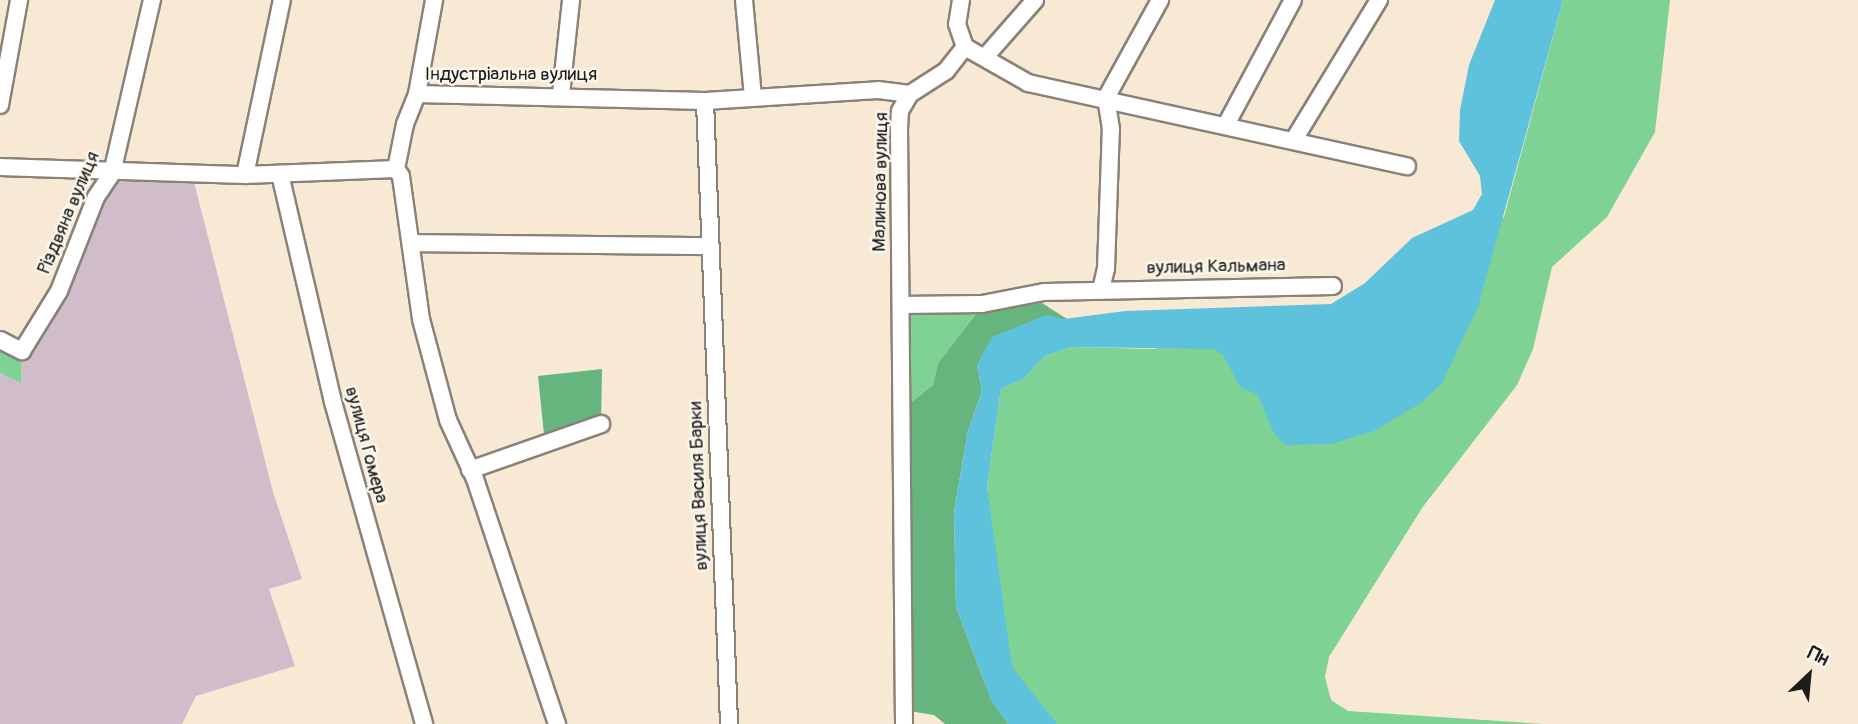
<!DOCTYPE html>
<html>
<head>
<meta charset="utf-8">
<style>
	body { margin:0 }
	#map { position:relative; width:1858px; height:724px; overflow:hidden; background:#f7e9d4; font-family:Pangolin,sans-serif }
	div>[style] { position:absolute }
	.industrial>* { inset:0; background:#d1bdca }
	.green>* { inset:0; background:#7ed294 }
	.forest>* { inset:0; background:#66b47e }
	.water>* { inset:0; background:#5fc2dd }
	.roads { filter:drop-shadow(2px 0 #8a8278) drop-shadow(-2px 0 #8a8278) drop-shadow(0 2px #8a8278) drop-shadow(0 -2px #8a8278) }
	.minor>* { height:16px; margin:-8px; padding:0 8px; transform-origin:8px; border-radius:8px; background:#fff }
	span { translate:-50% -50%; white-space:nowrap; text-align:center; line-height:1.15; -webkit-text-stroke:5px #fbf7ec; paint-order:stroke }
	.street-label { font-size:19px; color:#1c1c1c }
	.north { position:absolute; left:1774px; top:640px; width:70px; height:70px; -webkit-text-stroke:5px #fbf7ec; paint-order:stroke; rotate:26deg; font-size:19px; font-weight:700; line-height:28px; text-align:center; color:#1c1c1c }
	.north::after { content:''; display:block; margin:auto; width:24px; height:32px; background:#1c1c1c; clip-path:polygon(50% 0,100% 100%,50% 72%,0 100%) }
</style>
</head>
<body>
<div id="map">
	<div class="industrial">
		<i style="clip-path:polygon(112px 173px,193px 178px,273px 492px,302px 579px,269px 589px,295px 666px,196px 696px,182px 724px,0 724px,0 373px,21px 383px,22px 351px)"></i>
	</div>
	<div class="green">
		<i style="clip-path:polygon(1563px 0,1670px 0,1655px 132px,1607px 217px,1552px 267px,1533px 349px,1517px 385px,1422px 508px,1329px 657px,1325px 677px,1331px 700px,1348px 711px,1543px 724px,987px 724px,981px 605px,1002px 608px,987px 486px,1001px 389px,1023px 379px,1045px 356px,1071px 347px,1155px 349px,1172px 345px,1267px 353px,1504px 217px)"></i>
		<i style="clip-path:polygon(980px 309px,938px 363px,933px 385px,907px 406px,911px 314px)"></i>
		<i style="clip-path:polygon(0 340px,22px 351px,21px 383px,0 373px)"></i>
	</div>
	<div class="forest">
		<i style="clip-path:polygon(1042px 303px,1067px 319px,977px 365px,982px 391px,968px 431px,954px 512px,956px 607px,991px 700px,1008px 724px,945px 724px,934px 715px,903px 710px,907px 406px,933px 385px,938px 363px,980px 309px)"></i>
		<i style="clip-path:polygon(602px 369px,601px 424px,545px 444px,538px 376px)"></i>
	</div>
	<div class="water">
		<i style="clip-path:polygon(1495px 0,1563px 0,1478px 307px,1442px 383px,1421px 403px,1374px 431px,1331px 444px,1285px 445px,1273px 431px,1258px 395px,1240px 387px,1223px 355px,1214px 349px,1071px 347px,1045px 356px,1023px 379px,1001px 389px,987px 486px,1012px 667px,1057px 724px,1008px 724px,991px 700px,956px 607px,954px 512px,968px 431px,982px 391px,977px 365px,992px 337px,1046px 315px,1064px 319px,1125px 311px,1331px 304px,1365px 283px,1412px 238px,1473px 210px,1482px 194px,1480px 176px,1459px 141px,1460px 110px,1469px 65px)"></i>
	</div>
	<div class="roads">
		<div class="minor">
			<i style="left:744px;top:0;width:97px;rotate:84.7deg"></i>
			<i style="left:961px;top:0;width:24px;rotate:99deg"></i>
			<i style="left:957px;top:24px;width:24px;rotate:71deg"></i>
			<i style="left:985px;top:57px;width:76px;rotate:-48.7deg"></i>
			<i style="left:417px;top:94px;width:96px;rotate:-79.7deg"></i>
			<i style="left:561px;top:94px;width:95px;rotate:-83.9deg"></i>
			<i style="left:705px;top:101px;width:623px;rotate:87.79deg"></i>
			<i style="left:0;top:105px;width:107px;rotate:-79.7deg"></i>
			<i style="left:1227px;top:123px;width:140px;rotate:-61.8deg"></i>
			<i style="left:1295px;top:138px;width:162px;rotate:-58.7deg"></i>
			<i style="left:0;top:167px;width:245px;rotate:1.9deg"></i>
			<i style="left:245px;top:175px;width:151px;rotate:-2.3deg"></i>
			<i style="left:280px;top:174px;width:234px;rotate:76.9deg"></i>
			<i style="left:333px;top:402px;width:335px;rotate:74.2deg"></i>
			<i style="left:245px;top:175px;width:179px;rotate:-78.1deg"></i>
			<i style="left:411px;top:243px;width:299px;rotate:0.6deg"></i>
			<i style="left:1101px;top:290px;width:22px;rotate:-77deg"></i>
			<i style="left:1106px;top:269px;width:140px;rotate:-88deg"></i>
			<i style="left:1111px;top:129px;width:31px;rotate:-99deg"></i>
			<i style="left:1106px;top:98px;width:112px;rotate:-61.1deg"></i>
			<i style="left:901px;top:305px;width:81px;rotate:-0.7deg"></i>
			<i style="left:982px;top:304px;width:63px;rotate:-11deg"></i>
			<i style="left:1044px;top:292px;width:289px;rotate:-1.2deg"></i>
			<i style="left:0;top:340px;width:25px;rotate:27deg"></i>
			<i style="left:22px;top:351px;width:70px;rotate:-58.3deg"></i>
			<i style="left:59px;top:291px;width:101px;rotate:-68.5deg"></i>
			<i style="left:96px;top:197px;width:29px;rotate:-56deg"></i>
			<i style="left:112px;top:173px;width:178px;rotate:-77deg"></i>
			<i style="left:470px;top:470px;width:139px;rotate:-19.3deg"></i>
			<i style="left:557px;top:724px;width:258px;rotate:-108.5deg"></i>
			<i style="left:475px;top:479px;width:65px;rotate:-114.6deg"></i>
			<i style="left:448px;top:420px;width:105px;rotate:-105deg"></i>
			<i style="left:421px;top:319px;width:144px;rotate:-98deg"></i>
			<i style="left:401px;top:176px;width:9px;rotate:-126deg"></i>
			<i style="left:396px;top:169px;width:46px;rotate:-78.7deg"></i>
			<i style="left:405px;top:124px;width:32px;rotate:-68deg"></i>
			<i style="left:417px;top:94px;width:288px;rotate:1.4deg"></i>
			<i style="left:705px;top:101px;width:173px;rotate:-3.6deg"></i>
			<i style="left:878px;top:90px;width:32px;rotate:7deg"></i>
			<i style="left:904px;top:724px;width:595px;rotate:-90.48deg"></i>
			<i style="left:899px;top:129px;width:18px;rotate:-87deg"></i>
			<i style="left:900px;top:111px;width:20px;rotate:-60deg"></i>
			<i style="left:910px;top:94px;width:43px;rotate:-32.6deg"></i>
			<i style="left:946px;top:71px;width:31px;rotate:-52deg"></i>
			<i style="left:965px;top:47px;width:73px;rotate:29.7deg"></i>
			<i style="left:1028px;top:83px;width:388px;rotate:12.4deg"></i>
		</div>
	</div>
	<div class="street-label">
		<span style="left:511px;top:75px">Індустріальна вулиця</span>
		<span style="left:881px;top:182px;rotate:-89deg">Малинова вулиця</span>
		<span style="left:69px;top:213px;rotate:-67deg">Різдвяна вулиця</span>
		<span style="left:1216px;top:267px;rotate:-1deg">вулиця Кальмана</span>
		<span style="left:366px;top:445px;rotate:75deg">вулиця Гомера</span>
		<span style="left:699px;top:486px;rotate:-92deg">вулиця Василя Барки</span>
	</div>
	<div class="north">Пн</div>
</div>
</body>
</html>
